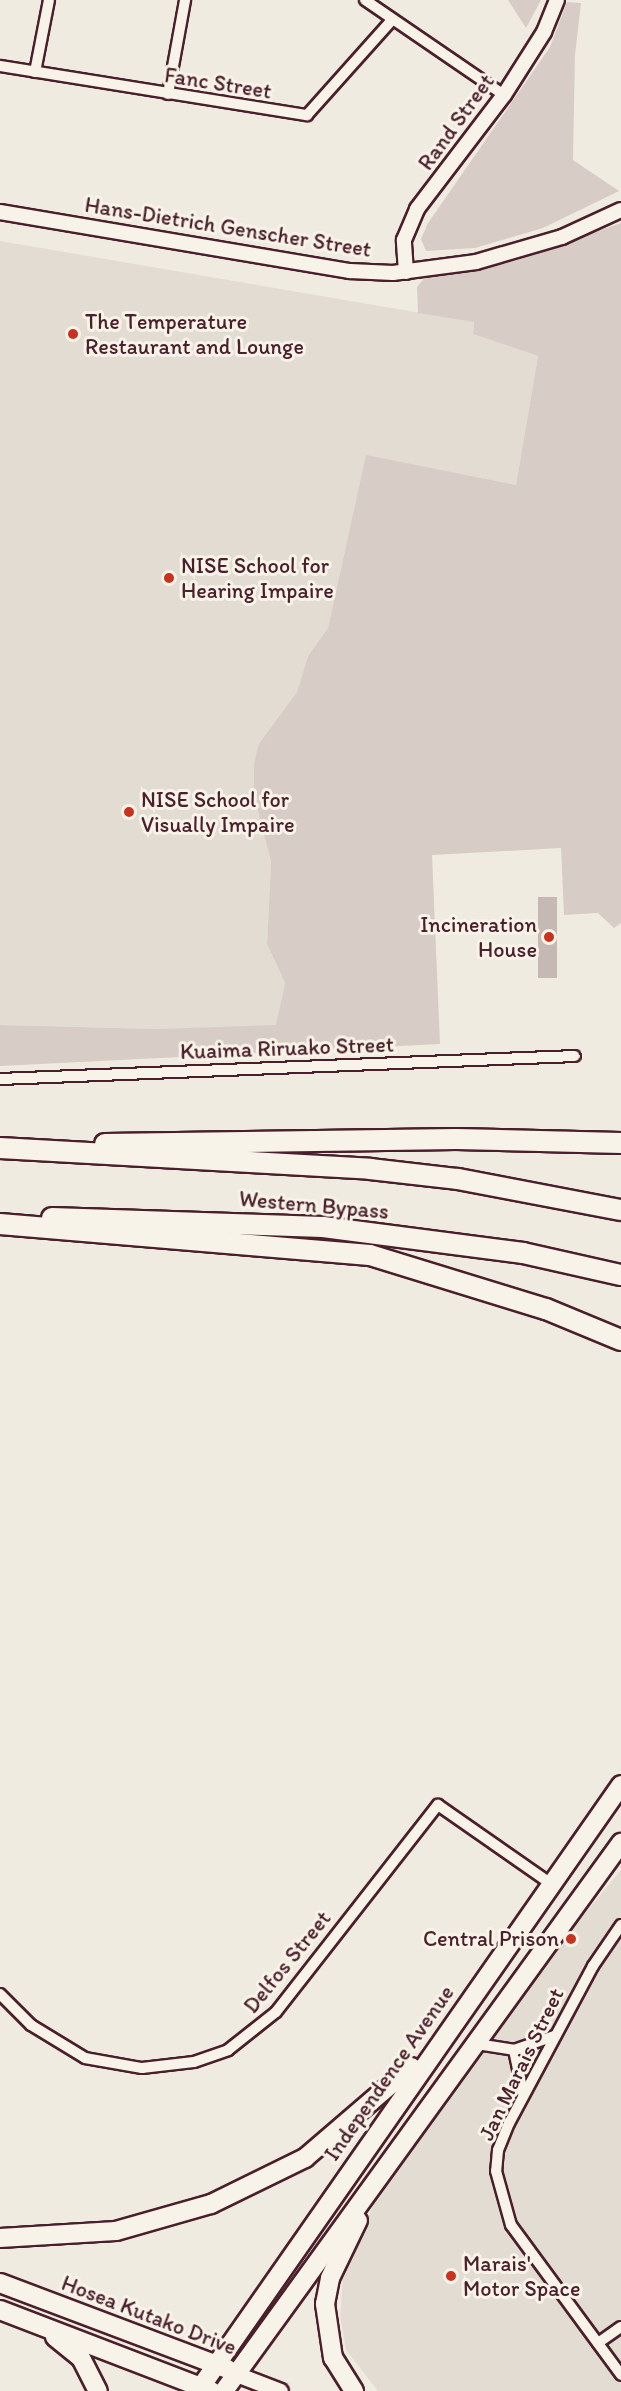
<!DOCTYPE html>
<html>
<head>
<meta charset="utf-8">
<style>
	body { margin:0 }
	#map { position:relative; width:621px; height:2391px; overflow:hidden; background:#f0ebe0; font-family:Itim,sans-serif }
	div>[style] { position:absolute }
	.built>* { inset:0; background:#e3dcd2 }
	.green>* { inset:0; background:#d8cdc6 }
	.building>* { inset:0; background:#c6b8b3; transform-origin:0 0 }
	.roads { filter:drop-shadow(2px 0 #4a1f2b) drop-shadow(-2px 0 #4a1f2b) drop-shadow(0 2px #4a1f2b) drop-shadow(0 -2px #4a1f2b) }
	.minor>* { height:10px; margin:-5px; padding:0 5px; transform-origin:5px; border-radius:5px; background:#f7f3e8 }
	.tertiary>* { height:14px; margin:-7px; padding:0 7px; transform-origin:7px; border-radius:7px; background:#f7f3e8 }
	.secondary>* { height:15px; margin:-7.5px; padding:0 7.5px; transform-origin:7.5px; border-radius:7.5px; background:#f7f3e8 }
	.primary>* { height:18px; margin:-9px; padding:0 9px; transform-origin:9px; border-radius:9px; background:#f7f3e8 }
	.motorway>* { height:20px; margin:-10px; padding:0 10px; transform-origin:10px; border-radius:10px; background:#f7f3e8 }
	.dots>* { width:16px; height:16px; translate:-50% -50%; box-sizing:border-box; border:3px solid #f7f3e8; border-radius:50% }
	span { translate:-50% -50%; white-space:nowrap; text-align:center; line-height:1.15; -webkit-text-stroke:6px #f7f3e8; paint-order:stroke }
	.street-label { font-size:22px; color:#4a1f2b }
	.poi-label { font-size:22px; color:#4a1f2b }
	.left { translate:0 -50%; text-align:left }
	.right { translate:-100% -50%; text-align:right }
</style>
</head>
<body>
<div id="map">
	<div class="built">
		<i style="clip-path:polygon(0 241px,474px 322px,473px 334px,538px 356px,516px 485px,366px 456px,328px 628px,308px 656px,297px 692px,258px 745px,254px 796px,271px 862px,267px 944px,285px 983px,276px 1026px,157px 1029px,0 1025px)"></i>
		<i style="clip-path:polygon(621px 1870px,621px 2391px,378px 2391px,346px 2350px,340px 2316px,343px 2279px,389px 2167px,477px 2044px)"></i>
	</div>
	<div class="green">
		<i style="clip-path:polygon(508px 0,541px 0,526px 28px)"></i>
		<i style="clip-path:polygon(567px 2px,581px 3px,575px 55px,573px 160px,619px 191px,543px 228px,475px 248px,426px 251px,421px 239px,428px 223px,550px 47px)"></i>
		<i style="clip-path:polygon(621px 223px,621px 923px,614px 928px,598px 913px,564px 915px,561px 848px,432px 855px,440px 1044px,0 1066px,0 1025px,157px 1029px,276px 1025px,285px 983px,267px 944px,271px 862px,254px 796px,254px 765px,258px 745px,297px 692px,308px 656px,328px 628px,366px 455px,516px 485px,538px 356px,473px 334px,474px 322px,418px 313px,417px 287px,426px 276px,515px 261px)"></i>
	</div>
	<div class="building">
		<i style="left:538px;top:897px;width:19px;height:81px"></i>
	</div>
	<div class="roads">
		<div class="minor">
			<i style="left:365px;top:0;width:168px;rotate:34.4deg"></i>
			<i style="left:0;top:66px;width:311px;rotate:9.1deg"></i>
			<i style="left:307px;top:115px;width:126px;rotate:-48.2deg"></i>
			<i style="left:35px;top:72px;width:73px;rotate:-79deg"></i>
			<i style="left:168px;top:94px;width:96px;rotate:-79.7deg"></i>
			<i style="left:0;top:1079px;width:575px;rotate:-2.29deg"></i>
			<i style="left:621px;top:1925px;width:50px;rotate:124.3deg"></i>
			<i style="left:593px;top:1966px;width:178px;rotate:118.1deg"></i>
			<i style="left:509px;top:2123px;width:29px;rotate:112deg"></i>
			<i style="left:498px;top:2150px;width:21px;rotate:95deg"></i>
			<i style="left:496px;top:2171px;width:56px;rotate:74.5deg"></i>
			<i style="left:511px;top:2225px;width:186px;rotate:53.7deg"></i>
			<i style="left:0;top:1994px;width:44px;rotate:45deg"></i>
			<i style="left:31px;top:2025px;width:63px;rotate:31.4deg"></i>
			<i style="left:85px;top:2058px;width:58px;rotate:10deg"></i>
			<i style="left:142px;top:2068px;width:52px;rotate:-6.6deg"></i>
			<i style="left:194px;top:2062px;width:36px;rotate:-19deg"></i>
			<i style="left:228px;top:2050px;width:61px;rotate:-38.4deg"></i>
			<i style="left:276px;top:2012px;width:263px;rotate:-52deg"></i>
			<i style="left:438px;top:1805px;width:136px;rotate:34.9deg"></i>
			<i style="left:477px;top:2044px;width:37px;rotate:9deg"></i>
			<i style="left:514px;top:2050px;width:42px;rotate:-19.3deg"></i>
			<i style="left:514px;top:2050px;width:44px;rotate:78.2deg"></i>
			<i style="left:598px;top:2343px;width:28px;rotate:-35deg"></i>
		</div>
		<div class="tertiary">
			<i style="left:0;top:212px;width:355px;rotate:9.6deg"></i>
			<i style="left:350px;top:271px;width:43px;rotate:2.7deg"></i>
			<i style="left:393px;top:273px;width:84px;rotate:-7.5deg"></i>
			<i style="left:476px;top:262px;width:90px;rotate:-16.2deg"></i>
			<i style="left:562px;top:237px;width:65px;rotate:-24.6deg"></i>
			<i style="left:406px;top:272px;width:32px;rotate:-94deg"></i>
			<i style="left:404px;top:240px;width:34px;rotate:-67deg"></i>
			<i style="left:417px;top:209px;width:143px;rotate:-52.7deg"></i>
			<i style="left:504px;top:95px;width:75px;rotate:-57.6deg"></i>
			<i style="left:544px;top:32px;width:35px;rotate:-68deg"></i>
		</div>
		<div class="secondary">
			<i style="left:236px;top:2374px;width:47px;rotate:21.1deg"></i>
		</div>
		<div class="primary">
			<i style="left:0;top:2238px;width:116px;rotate:-3.5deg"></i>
			<i style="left:116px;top:2231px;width:99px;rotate:-15.9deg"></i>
			<i style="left:211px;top:2204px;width:105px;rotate:-26.1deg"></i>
			<i style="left:305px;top:2158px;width:140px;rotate:-40.6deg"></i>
			<i style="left:0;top:2283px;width:243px;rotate:20.7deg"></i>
			<i style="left:0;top:2310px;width:226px;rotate:21deg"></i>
			<i style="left:55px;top:2337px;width:33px;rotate:39deg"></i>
			<i style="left:81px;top:2358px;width:37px;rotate:63deg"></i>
			<i style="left:198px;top:2391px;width:739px;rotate:-55.08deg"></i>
			<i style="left:224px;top:2391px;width:677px;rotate:-54.08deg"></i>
			<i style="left:354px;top:2391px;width:39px;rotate:-122deg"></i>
			<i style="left:333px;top:2358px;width:55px;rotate:-98.4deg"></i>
			<i style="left:325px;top:2304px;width:26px;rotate:-79deg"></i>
			<i style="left:330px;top:2278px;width:64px;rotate:-64.2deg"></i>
		</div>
		<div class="motorway">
			<i style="left:105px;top:1144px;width:351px;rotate:-0.8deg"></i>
			<i style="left:456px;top:1139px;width:165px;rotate:1.4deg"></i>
			<i style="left:0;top:1148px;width:371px;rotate:3.2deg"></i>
			<i style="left:370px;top:1169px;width:89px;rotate:6.5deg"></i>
			<i style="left:458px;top:1179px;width:166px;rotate:10.8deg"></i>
			<i style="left:52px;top:1218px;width:271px;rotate:1.9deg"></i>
			<i style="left:323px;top:1227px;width:202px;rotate:7.4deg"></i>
			<i style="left:523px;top:1253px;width:100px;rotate:12.7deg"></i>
			<i style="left:0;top:1224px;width:371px;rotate:4.8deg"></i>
			<i style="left:370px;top:1255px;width:184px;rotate:17.1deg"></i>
			<i style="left:546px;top:1309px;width:81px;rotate:22.5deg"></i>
		</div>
	</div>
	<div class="dots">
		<i style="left:73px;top:334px;background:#c8321e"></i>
		<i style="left:169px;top:578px;background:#c8321e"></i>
		<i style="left:129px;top:812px;background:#c8321e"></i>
		<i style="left:549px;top:937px;background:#c8321e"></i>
		<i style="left:571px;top:1939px;background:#c8321e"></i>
		<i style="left:451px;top:2276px;background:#c8321e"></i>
	</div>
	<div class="street-label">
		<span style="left:218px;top:83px;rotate:9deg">Fanc Street</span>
		<span style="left:456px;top:122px;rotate:-54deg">Rand Street</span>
		<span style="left:228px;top:227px;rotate:9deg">Hans-Dietrich Genscher Street</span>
		<span style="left:287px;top:1048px;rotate:-2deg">Kuaima Riruako Street</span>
		<span style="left:314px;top:1205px;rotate:5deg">Western Bypass</span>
		<span style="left:287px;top:1962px;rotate:-51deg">Delfos Street</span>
		<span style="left:521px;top:2064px;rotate:-64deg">Jan Marais Street</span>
		<span style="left:389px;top:2073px;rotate:-55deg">Independence Avenue</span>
		<span style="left:149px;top:2315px;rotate:21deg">Hosea Kutako Drive</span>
	</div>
	<div class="poi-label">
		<span class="left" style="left:85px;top:334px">The Temperature<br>Restaurant and Lounge</span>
		<span class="left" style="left:181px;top:578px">NISE School for<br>Hearing Impaire</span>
		<span class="left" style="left:141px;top:812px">NISE School for<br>Visually Impaire</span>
		<span class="right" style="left:537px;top:937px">Incineration<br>House</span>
		<span class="right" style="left:559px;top:1939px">Central Prison</span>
		<span class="left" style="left:463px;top:2276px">Marais'<br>Motor Space</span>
	</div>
</div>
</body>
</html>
